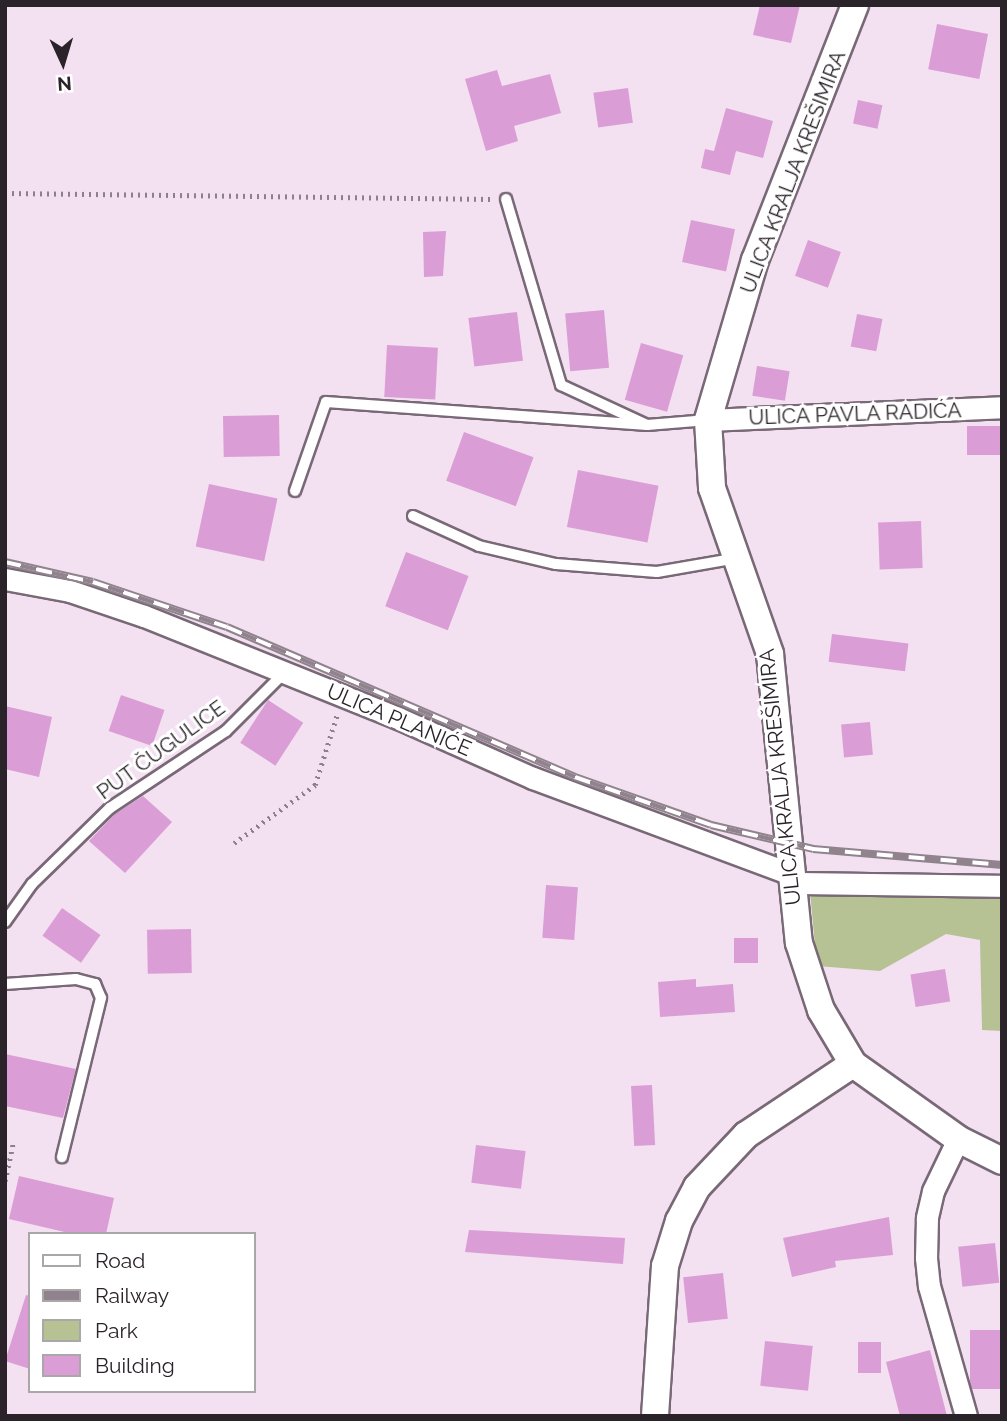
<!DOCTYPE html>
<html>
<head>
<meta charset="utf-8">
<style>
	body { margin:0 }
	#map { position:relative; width:1007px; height:1421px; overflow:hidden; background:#f3e1f1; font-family:Raleway,sans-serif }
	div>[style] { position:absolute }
	.green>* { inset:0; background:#b7c294 }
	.building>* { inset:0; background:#db9dd6; transform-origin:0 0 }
	.path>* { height:4.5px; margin-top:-2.25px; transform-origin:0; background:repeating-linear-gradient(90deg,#8c808b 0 2px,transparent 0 7px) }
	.roads { filter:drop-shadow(2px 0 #796977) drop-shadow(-2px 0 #796977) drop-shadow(0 2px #796977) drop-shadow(0 -2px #796977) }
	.service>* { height:10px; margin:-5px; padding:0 5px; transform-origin:5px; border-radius:5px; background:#fff }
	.minor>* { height:21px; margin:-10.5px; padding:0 10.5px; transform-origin:10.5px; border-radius:10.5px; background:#fff }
	.tertiary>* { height:26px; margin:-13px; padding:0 13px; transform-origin:13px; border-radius:13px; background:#fff }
	.rail>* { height:8px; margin-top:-4px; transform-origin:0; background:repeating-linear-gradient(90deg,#fff 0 16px,#90838e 0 32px); box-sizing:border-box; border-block:2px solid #90838e }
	span { translate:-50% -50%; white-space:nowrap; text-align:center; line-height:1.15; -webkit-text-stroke:6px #fff; paint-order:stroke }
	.street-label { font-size:21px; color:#2a2329 }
	.frame { position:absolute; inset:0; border:7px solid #2a2329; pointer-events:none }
	.legend { position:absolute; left:28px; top:1232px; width:228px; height:161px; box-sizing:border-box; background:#fff; border:2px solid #aaa7a9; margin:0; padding:9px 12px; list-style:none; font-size:21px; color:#2a2329 }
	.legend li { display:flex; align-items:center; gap:14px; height:35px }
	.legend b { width:35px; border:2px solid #aaa7a9 }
	.north { position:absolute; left:28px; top:28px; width:70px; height:70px; -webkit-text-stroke:5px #fff; paint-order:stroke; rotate:176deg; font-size:19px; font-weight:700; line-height:28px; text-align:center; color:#2a2329 }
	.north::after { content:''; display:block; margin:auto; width:24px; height:32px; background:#2a2329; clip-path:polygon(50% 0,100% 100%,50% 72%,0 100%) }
</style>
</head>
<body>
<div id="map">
	<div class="green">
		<i style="clip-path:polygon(810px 892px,1002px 893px,1002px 1031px,982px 1030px,980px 940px,946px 934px,880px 971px,817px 966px)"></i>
	</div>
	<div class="building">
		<i style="clip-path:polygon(760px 5px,800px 5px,791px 43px,753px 35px)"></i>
		<i style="left:937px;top:24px;width:52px;height:46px;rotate:11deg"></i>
		<i style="clip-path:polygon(497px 70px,502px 86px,550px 74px,561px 113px,514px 126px,518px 141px,486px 151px,465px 79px)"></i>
		<i style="left:628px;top:88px;width:35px;height:35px;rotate:82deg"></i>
		<i style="left:858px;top:100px;width:25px;height:24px;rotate:12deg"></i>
		<i style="clip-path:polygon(726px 108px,773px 121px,763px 158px,736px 151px,730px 175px,701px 168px,705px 149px,714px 151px)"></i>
		<i style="left:691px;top:220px;width:45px;height:43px;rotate:12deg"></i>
		<i style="clip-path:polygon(446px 231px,443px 276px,424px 277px,423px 232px)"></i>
		<i style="left:808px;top:240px;width:35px;height:38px;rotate:20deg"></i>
		<i style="left:604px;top:310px;width:58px;height:39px;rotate:85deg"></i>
		<i style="left:517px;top:312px;width:49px;height:49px;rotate:83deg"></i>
		<i style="left:857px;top:314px;width:26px;height:33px;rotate:11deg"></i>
		<i style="left:641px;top:343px;width:44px;height:59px;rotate:16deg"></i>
		<i style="left:387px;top:345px;width:51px;height:52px;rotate:3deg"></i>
		<i style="left:757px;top:366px;width:33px;height:30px;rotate:9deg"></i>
		<i style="left:279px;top:415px;width:41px;height:56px;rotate:89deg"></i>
		<i style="left:1002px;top:426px;width:29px;height:35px;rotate:90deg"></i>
		<i style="left:464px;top:432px;width:74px;height:52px;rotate:20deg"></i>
		<i style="left:578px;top:470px;width:82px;height:58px;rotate:11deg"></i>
		<i style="left:209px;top:484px;width:70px;height:64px;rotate:12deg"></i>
		<i style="left:921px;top:521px;width:47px;height:43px;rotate:88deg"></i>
		<i style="left:406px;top:552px;width:67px;height:58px;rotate:21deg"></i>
		<i style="left:832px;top:634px;width:77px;height:28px;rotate:7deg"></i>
		<i style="left:121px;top:695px;width:46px;height:38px;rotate:19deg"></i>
		<i style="left:268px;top:700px;width:42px;height:51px;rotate:33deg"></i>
		<i style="clip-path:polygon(5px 706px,52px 717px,39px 777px,5px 769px)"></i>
		<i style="left:870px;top:722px;width:33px;height:29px;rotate:85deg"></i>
		<i style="clip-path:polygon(143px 796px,172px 822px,125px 873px,89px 841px,115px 814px)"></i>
		<i style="left:546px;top:885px;width:32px;height:53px;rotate:4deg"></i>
		<i style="left:62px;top:908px;width:47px;height:34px;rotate:35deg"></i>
		<i style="left:191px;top:929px;width:44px;height:44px;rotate:89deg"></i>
		<i style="left:734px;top:938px;width:24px;height:25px"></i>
		<i style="left:945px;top:969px;width:33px;height:35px;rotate:81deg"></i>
		<i style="clip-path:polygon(696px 979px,696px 987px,733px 984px,735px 1012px,660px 1017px,658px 982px)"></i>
		<i style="clip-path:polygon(5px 1054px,76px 1069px,63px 1118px,5px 1106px)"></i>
		<i style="left:652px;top:1085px;width:60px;height:21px;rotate:87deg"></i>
		<i style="left:476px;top:1145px;width:50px;height:38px;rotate:7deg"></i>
		<i style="clip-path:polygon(19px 1176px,114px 1198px,106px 1234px,73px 1234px,9px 1219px)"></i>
		<i style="clip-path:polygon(889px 1217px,893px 1255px,835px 1261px,836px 1267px,792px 1277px,783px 1238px)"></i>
		<i style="clip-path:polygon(469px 1230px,625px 1238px,623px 1264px,465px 1252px)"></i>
		<i style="left:995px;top:1243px;width:40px;height:37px;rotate:84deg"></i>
		<i style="left:723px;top:1273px;width:46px;height:40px;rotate:84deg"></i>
		<i style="clip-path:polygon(26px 1295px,30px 1296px,30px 1369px,5px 1361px)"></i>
		<i style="left:1002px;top:1330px;width:59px;height:32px;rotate:90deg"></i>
		<i style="left:765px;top:1341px;width:48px;height:45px;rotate:6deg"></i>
		<i style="left:858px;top:1342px;width:23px;height:31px"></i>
		<i style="clip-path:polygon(930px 1350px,947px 1416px,900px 1416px,886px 1362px)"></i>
	</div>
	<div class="path">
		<i style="left:5px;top:193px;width:486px;rotate:0.7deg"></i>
		<i style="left:234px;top:843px;width:100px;rotate:-35.6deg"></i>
		<i style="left:315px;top:785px;width:73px;rotate:-72.6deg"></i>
		<i style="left:5px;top:1181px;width:38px;rotate:-78deg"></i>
	</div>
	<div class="roads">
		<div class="service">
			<i style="left:506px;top:199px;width:194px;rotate:73.5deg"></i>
			<i style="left:561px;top:385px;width:95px;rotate:24.9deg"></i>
			<i style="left:647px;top:425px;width:61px;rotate:-4.7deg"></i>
			<i style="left:295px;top:491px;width:94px;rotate:-70.8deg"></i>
			<i style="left:326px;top:402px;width:322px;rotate:4.1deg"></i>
			<i style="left:413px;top:516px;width:72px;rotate:24.4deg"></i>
			<i style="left:479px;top:546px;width:79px;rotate:13.2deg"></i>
			<i style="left:556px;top:564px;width:101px;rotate:4.5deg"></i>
			<i style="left:657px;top:572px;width:81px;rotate:-9.9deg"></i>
			<i style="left:5px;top:922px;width:47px;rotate:-54.6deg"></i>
			<i style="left:32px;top:884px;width:109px;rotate:-44.3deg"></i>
			<i style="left:110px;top:808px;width:139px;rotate:-33.6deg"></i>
			<i style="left:226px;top:731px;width:83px;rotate:-45deg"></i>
			<i style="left:5px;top:984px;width:71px;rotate:-4deg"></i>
			<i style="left:76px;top:979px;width:20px;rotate:15deg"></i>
			<i style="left:95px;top:984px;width:15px;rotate:67deg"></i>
			<i style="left:101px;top:998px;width:164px;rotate:103.8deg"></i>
		</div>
		<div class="minor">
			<i style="left:708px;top:420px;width:294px;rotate:-2.5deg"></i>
			<i style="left:5px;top:579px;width:66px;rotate:10.5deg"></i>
			<i style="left:70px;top:591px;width:78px;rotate:18.7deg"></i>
			<i style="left:144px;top:616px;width:274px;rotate:21.9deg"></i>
			<i style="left:398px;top:718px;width:148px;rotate:24deg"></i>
			<i style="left:533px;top:778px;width:273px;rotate:20.4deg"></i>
			<i style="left:792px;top:883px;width:210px;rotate:0.8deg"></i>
			<i style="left:958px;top:1139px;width:58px;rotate:115.7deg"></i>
			<i style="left:933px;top:1191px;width:28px;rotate:103deg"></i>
			<i style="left:927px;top:1218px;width:40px;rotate:91.4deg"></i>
			<i style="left:926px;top:1258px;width:28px;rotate:84deg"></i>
			<i style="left:929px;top:1286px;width:135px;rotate:74.1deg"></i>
		</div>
		<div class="tertiary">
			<i style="left:855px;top:5px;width:274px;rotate:111.4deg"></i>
			<i style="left:755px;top:260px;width:167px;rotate:106.4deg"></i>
			<i style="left:708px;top:420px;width:68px;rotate:86.6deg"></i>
			<i style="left:712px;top:488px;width:176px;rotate:70.7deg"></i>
			<i style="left:770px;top:654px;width:290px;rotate:84.3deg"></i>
			<i style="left:799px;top:943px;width:71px;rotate:71.8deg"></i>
			<i style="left:821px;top:1010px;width:63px;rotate:59.3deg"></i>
			<i style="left:853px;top:1064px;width:129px;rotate:35.5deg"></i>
			<i style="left:958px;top:1139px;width:49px;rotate:26.6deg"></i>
			<i style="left:655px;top:1416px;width:150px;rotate:-86.2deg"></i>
			<i style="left:665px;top:1266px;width:47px;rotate:-72.7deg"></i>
			<i style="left:679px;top:1221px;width:38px;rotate:-62deg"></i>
			<i style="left:697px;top:1187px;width:71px;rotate:-46.7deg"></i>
			<i style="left:746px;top:1135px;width:128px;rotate:-33.6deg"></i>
		</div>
	</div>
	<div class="rail">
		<i style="left:5px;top:562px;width:90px;rotate:12.8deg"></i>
		<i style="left:93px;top:582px;width:141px;rotate:18.6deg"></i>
		<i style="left:227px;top:627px;width:379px;rotate:23.3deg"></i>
		<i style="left:575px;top:777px;width:144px;rotate:19.4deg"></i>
		<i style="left:711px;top:825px;width:105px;rotate:13.2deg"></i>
		<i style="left:813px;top:849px;width:190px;rotate:4.8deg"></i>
	</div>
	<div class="street-label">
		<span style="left:793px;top:172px;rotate:-69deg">ULICA KRALJA KREŠIMIRA</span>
		<span style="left:855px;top:414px;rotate:-2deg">ULICA PAVLA RADIĆA</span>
		<span style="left:399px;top:720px;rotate:23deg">ULICA PLANIĆE</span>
		<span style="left:161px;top:750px;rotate:-36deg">PUT ČUGULICE</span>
		<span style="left:780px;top:777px;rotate:-96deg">ULICA KRALJA KREŠIMIRA</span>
	</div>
	<div class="frame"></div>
	<ul class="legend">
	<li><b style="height:9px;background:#fff"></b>Road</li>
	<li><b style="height:9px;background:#90838e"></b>Railway</li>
	<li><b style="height:19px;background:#b7c294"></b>Park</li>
	<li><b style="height:19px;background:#db9dd6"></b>Building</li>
	</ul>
	<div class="north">N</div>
</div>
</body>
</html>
